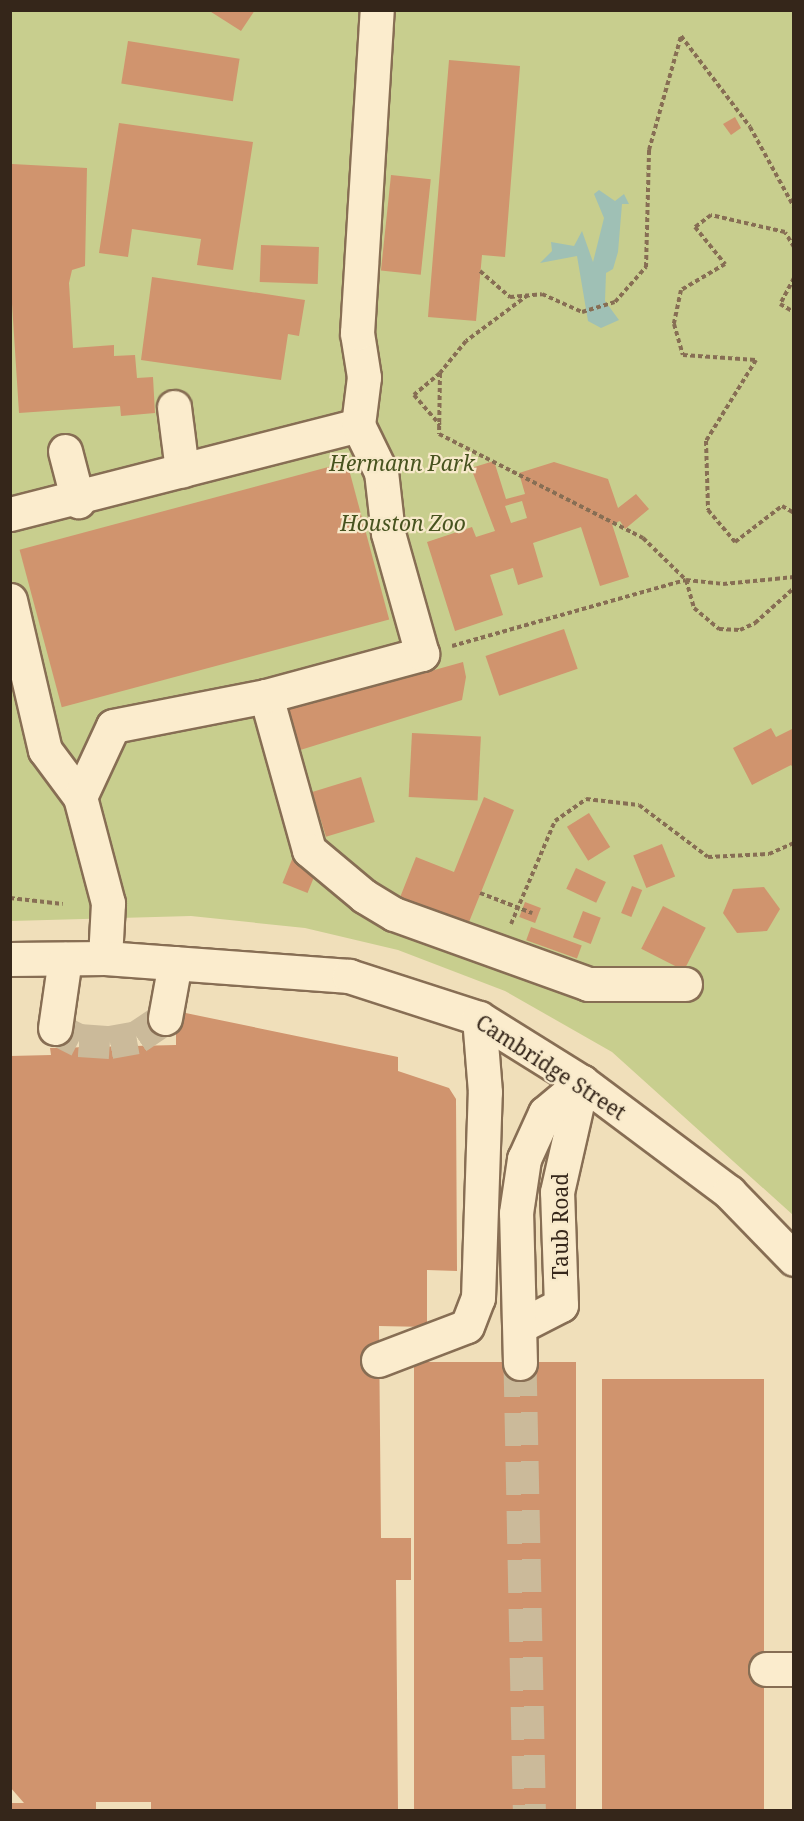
<!DOCTYPE html>
<html>
<head>
<meta charset="utf-8">
<style>
	body { margin:0 }
	#map { position:relative; width:804px; height:1821px; overflow:hidden; background:#f0dfba; font-family:"Noto Serif",serif }
	div>[style] { position:absolute }
	.green>* { inset:0; background:#c8ce8e }
	.water>* { inset:0; background:#9fc0b5 }
	.building>* { inset:0; background:#d0946e; transform-origin:0 0 }
	.minor-tunnel>* { height:33px; margin-top:-16.5px; transform-origin:0; background:repeating-linear-gradient(90deg,#cbba9a 0 33px,transparent 0 49px) }
	.path>* { height:4px; margin-top:-2px; transform-origin:0; background:repeating-linear-gradient(90deg,#876e54 0 4.5px,transparent 0 7.5px) }
	.roads { filter:drop-shadow(2px 0 #876e54) drop-shadow(-2px 0 #876e54) drop-shadow(0 2px #876e54) drop-shadow(0 -2px #876e54) }
	.minor>* { height:33px; margin:-16.5px; padding:0 16.5px; transform-origin:16.5px; border-radius:16.5px; background:#fbeccd }
	span { translate:-50% -50%; white-space:nowrap; text-align:center; line-height:1.15; -webkit-text-stroke:4.5px #f7e9ca; paint-order:stroke }
	.park-label { font-size:21px; color:#47531f; font-style:italic }
	.street-label { font-size:21px; color:#35261a }
	.frame { position:absolute; inset:0; border:12px solid #35261a; pointer-events:none }
</style>
</head>
<body>
<div id="map">
	<div class="green">
		<i style="clip-path:polygon(10px 11px,793px 11px,793px 1215px,612px 1052px,505px 991px,398px 950px,305px 928px,191px 916px,11px 921px)"></i>
	</div>
	<div class="water">
		<i style="clip-path:polygon(599px 190px,615px 201px,624px 194px,629px 204px,622px 204px,618px 252px,613px 269px,606px 273px,605px 301px,619px 320px,601px 328px,588px 321px,577px 256px,540px 263px,552px 251px,551px 242px,574px 246px,582px 231px,593px 262px,604px 218px,594px 194px)"></i>
	</div>
	<div class="building">
		<i style="clip-path:polygon(208px 10px,255px 10px,241px 31px)"></i>
		<i style="left:128px;top:41px;width:113px;height:43px;rotate:9deg"></i>
		<i style="clip-path:polygon(449px 60px,520px 66px,505px 257px,482px 255px,476px 321px,428px 317px)"></i>
		<i style="clip-path:polygon(735px 117px,741px 128px,731px 135px,723px 124px)"></i>
		<i style="clip-path:polygon(119px 123px,253px 142px,233px 270px,197px 265px,201px 239px,132px 229px,128px 257px,99px 253px)"></i>
		<i style="clip-path:polygon(12px 164px,87px 168px,85px 266px,72px 270px,69px 283px,73px 348px,114px 345px,114px 356px,135px 355px,137px 378px,153px 377px,155px 413px,121px 416px,120px 406px,19px 413px,11px 288px)"></i>
		<i style="left:391px;top:175px;width:40px;height:96px;rotate:6deg"></i>
		<i style="left:261px;top:245px;width:58px;height:37px;rotate:2deg"></i>
		<i style="clip-path:polygon(152px 277px,305px 300px,299px 336px,288px 334px,281px 380px,141px 360px)"></i>
		<i style="clip-path:polygon(evenodd,494px 461px,506px 499px,525px 494px,519px 473px,554px 462px,608px 479px,618px 508px,636px 494px,649px 509px,625px 529px,620px 521px,612px 524px,629px 577px,600px 586px,581px 527px,533px 543px,543px 577px,518px 585px,513px 568px,490px 575px,503px 615px,455px 631px,427px 542px,472px 527px,476px 537px,495px 531px,471px 468px,494px 461px,522px 501px,527px 518px,511px 523px,505px 506px,522px 501px)"></i>
		<i style="left:347px;top:462px;width:163px;height:339px;rotate:75deg"></i>
		<i style="left:564px;top:629px;width:42px;height:83px;rotate:71deg"></i>
		<i style="clip-path:polygon(463px 662px,466px 677px,462px 700px,297px 751px,284px 703px,393px 674px,395px 681px)"></i>
		<i style="clip-path:polygon(771px 728px,776px 737px,794px 728px,794px 769px,791px 765px,752px 785px,733px 748px)"></i>
		<i style="left:412px;top:733px;width:69px;height:64px;rotate:3deg"></i>
		<i style="left:361px;top:777px;width:47px;height:51px;rotate:73deg"></i>
		<i style="clip-path:polygon(484px 797px,514px 810px,467px 927px,399px 900px,416px 857px,454px 872px)"></i>
		<i style="left:589px;top:813px;width:40px;height:26px;rotate:58deg"></i>
		<i style="left:662px;top:844px;width:35px;height:31px;rotate:68deg"></i>
		<i style="left:293px;top:857px;width:27px;height:28px;rotate:22deg"></i>
		<i style="left:576px;top:868px;width:33px;height:23px;rotate:25deg"></i>
		<i style="left:632px;top:886px;width:11px;height:29px;rotate:22deg"></i>
		<i style="clip-path:polygon(764px 887px,780px 909px,767px 931px,737px 933px,723px 913px,733px 889px)"></i>
		<i style="left:525px;top:902px;width:17px;height:16px;rotate:21deg"></i>
		<i style="left:663px;top:906px;width:48px;height:48px;rotate:27deg"></i>
		<i style="left:583px;top:911px;width:19px;height:28px;rotate:21deg"></i>
		<i style="left:531px;top:927px;width:54px;height:14px;rotate:20deg"></i>
		<i style="clip-path:polygon(176px 1011px,398px 1057px,398px 1071px,449px 1088px,456px 1099px,457px 1271px,427px 1270px,427px 1327px,379px 1326px,381px 1538px,411px 1538px,411px 1580px,396px 1580px,398px 1810px,151px 1810px,151px 1802px,96px 1802px,96px 1810px,10px 1810px,10px 1803px,24px 1803px,10px 1787px,10px 1056px,51px 1055px,50px 1048px,176px 1045px)"></i>
		<i style="left:576px;top:1362px;width:448px;height:162px;rotate:90deg"></i>
		<i style="left:764px;top:1379px;width:431px;height:162px;rotate:90deg"></i>
	</div>
	<div class="minor-tunnel">
		<i style="left:55px;top:1028px;width:27px;rotate:27deg"></i>
		<i style="left:79px;top:1040px;width:31px;rotate:4deg"></i>
		<i style="left:110px;top:1042px;width:27px;rotate:-10deg"></i>
		<i style="left:137px;top:1037px;width:34px;rotate:-34deg"></i>
		<i style="left:520px;top:1363px;width:447px;rotate:88.8deg"></i>
	</div>
	<div class="path">
		<i style="left:681px;top:36px;width:114px;rotate:52.8deg"></i>
		<i style="left:750px;top:127px;width:91px;rotate:61.2deg"></i>
		<i style="left:794px;top:247px;width:17px;rotate:-121deg"></i>
		<i style="left:785px;top:232px;width:76px;rotate:-167.1deg"></i>
		<i style="left:711px;top:215px;width:20px;rotate:143deg"></i>
		<i style="left:695px;top:227px;width:48px;rotate:51deg"></i>
		<i style="left:725px;top:264px;width:51px;rotate:149.4deg"></i>
		<i style="left:681px;top:290px;width:35px;rotate:102deg"></i>
		<i style="left:674px;top:324px;width:32px;rotate:74deg"></i>
		<i style="left:683px;top:355px;width:73px;rotate:3.9deg"></i>
		<i style="left:756px;top:360px;width:95px;rotate:121.7deg"></i>
		<i style="left:706px;top:441px;width:69px;rotate:88.3deg"></i>
		<i style="left:708px;top:510px;width:42px;rotate:49.8deg"></i>
		<i style="left:735px;top:542px;width:59px;rotate:-37.5deg"></i>
		<i style="left:782px;top:506px;width:14px;rotate:30deg"></i>
		<i style="left:480px;top:271px;width:40px;rotate:41deg"></i>
		<i style="left:510px;top:297px;width:32px;rotate:-5deg"></i>
		<i style="left:542px;top:294px;width:44px;rotate:24.2deg"></i>
		<i style="left:582px;top:312px;width:34px;rotate:-17deg"></i>
		<i style="left:615px;top:302px;width:47px;rotate:-48.5deg"></i>
		<i style="left:646px;top:267px;width:117px;rotate:-88.5deg"></i>
		<i style="left:649px;top:150px;width:118px;rotate:-74.3deg"></i>
		<i style="left:794px;top:278px;width:30px;rotate:118deg"></i>
		<i style="left:780px;top:304px;width:16px;rotate:30deg"></i>
		<i style="left:528px;top:295px;width:77px;rotate:143.4deg"></i>
		<i style="left:466px;top:341px;width:41px;rotate:129.1deg"></i>
		<i style="left:440px;top:373px;width:61px;rotate:90.9deg"></i>
		<i style="left:439px;top:434px;width:229px;rotate:27deg"></i>
		<i style="left:643px;top:538px;width:60px;rotate:44.3deg"></i>
		<i style="left:686px;top:580px;width:29px;rotate:74deg"></i>
		<i style="left:694px;top:608px;width:33px;rotate:40deg"></i>
		<i style="left:719px;top:629px;width:21px;rotate:3deg"></i>
		<i style="left:740px;top:630px;width:17px;rotate:-25deg"></i>
		<i style="left:755px;top:623px;width:52px;rotate:-41.9deg"></i>
		<i style="left:440px;top:373px;width:34px;rotate:140deg"></i>
		<i style="left:414px;top:395px;width:40px;rotate:49deg"></i>
		<i style="left:452px;top:646px;width:243px;rotate:-15.8deg"></i>
		<i style="left:686px;top:580px;width:37px;rotate:6deg"></i>
		<i style="left:723px;top:584px;width:71px;rotate:-5.6deg"></i>
		<i style="left:480px;top:893px;width:56px;rotate:21deg"></i>
		<i style="left:10px;top:898px;width:53px;rotate:6.5deg"></i>
		<i style="left:511px;top:924px;width:112px;rotate:-66.9deg"></i>
		<i style="left:555px;top:821px;width:38px;rotate:-35deg"></i>
		<i style="left:586px;top:799px;width:53px;rotate:6.5deg"></i>
		<i style="left:639px;top:805px;width:86px;rotate:37deg"></i>
		<i style="left:708px;top:857px;width:61px;rotate:-2.8deg"></i>
		<i style="left:769px;top:854px;width:27px;rotate:-24deg"></i>
	</div>
	<div class="roads">
		<div class="minor">
			<i style="left:174px;top:407px;width:64px;rotate:82.8deg"></i>
			<i style="left:65px;top:451px;width:52px;rotate:75.4deg"></i>
			<i style="left:10px;top:514px;width:359px;rotate:-14.3deg"></i>
			<i style="left:10px;top:600px;width:154px;rotate:76.9deg"></i>
			<i style="left:45px;top:750px;width:59px;rotate:53.3deg"></i>
			<i style="left:80px;top:797px;width:110px;rotate:75.2deg"></i>
			<i style="left:108px;top:903px;width:55px;rotate:93.1deg"></i>
			<i style="left:266px;top:696px;width:160px;rotate:74.4deg"></i>
			<i style="left:309px;top:850px;width:72px;rotate:39.9deg"></i>
			<i style="left:364px;top:896px;width:35px;rotate:31deg"></i>
			<i style="left:394px;top:914px;width:206px;rotate:19.8deg"></i>
			<i style="left:588px;top:984px;width:97px"></i>
			<i style="left:80px;top:797px;width:78px;rotate:-65.1deg"></i>
			<i style="left:113px;top:726px;width:156px;rotate:-11.1deg"></i>
			<i style="left:266px;top:696px;width:162px;rotate:-15.1deg"></i>
			<i style="left:422px;top:654px;width:126px;rotate:-105.7deg"></i>
			<i style="left:388px;top:533px;width:61px;rotate:-96.5deg"></i>
			<i style="left:381px;top:472px;width:52px;rotate:-116.1deg"></i>
			<i style="left:358px;top:425px;width:48px;rotate:-82.9deg"></i>
			<i style="left:364px;top:377px;width:45px;rotate:-99deg"></i>
			<i style="left:357px;top:333px;width:324px;rotate:-86.5deg"></i>
			<i style="left:10px;top:959px;width:95px;rotate:-0.6deg"></i>
			<i style="left:105px;top:958px;width:245px;rotate:4.2deg"></i>
			<i style="left:349px;top:976px;width:137px;rotate:17.9deg"></i>
			<i style="left:479px;top:1018px;width:121px;rotate:31.9deg"></i>
			<i style="left:582px;top:1082px;width:184px;rotate:36.8deg"></i>
			<i style="left:729px;top:1192px;width:93px;rotate:45.9deg"></i>
			<i style="left:165px;top:1018px;width:56px;rotate:-79.7deg"></i>
			<i style="left:55px;top:1028px;width:70px;rotate:-81.8deg"></i>
			<i style="left:520px;top:1326px;width:46px;rotate:-27.1deg"></i>
			<i style="left:561px;top:1305px;width:113px;rotate:-92deg"></i>
			<i style="left:557px;top:1192px;width:113px;rotate:-77.2deg"></i>
			<i style="left:378px;top:1360px;width:95px;rotate:-20.9deg"></i>
			<i style="left:467px;top:1326px;width:30px;rotate:-69deg"></i>
			<i style="left:478px;top:1298px;width:206px;rotate:-88.1deg"></i>
			<i style="left:485px;top:1092px;width:74px;rotate:-94.6deg"></i>
			<i style="left:520px;top:1363px;width:150px;rotate:-91.5deg"></i>
			<i style="left:516px;top:1213px;width:55px;rotate:-81.6deg"></i>
			<i style="left:524px;top:1159px;width:51px;rotate:-65.5deg"></i>
			<i style="left:545px;top:1113px;width:48px;rotate:-40deg"></i>
			<i style="left:766px;top:1669px;width:28px"></i>
		</div>
	</div>
	<div class="park-label">
		<span style="left:402px;top:463px">Hermann Park</span>
		<span style="left:403px;top:523px">Houston Zoo</span>
	</div>
	<div class="street-label">
		<span style="left:551px;top:1067px;rotate:33deg">Cambridge Street</span>
		<span style="left:560px;top:1226px;rotate:-90deg">Taub Road</span>
	</div>
	<div class="frame"></div>
</div>
</body>
</html>
